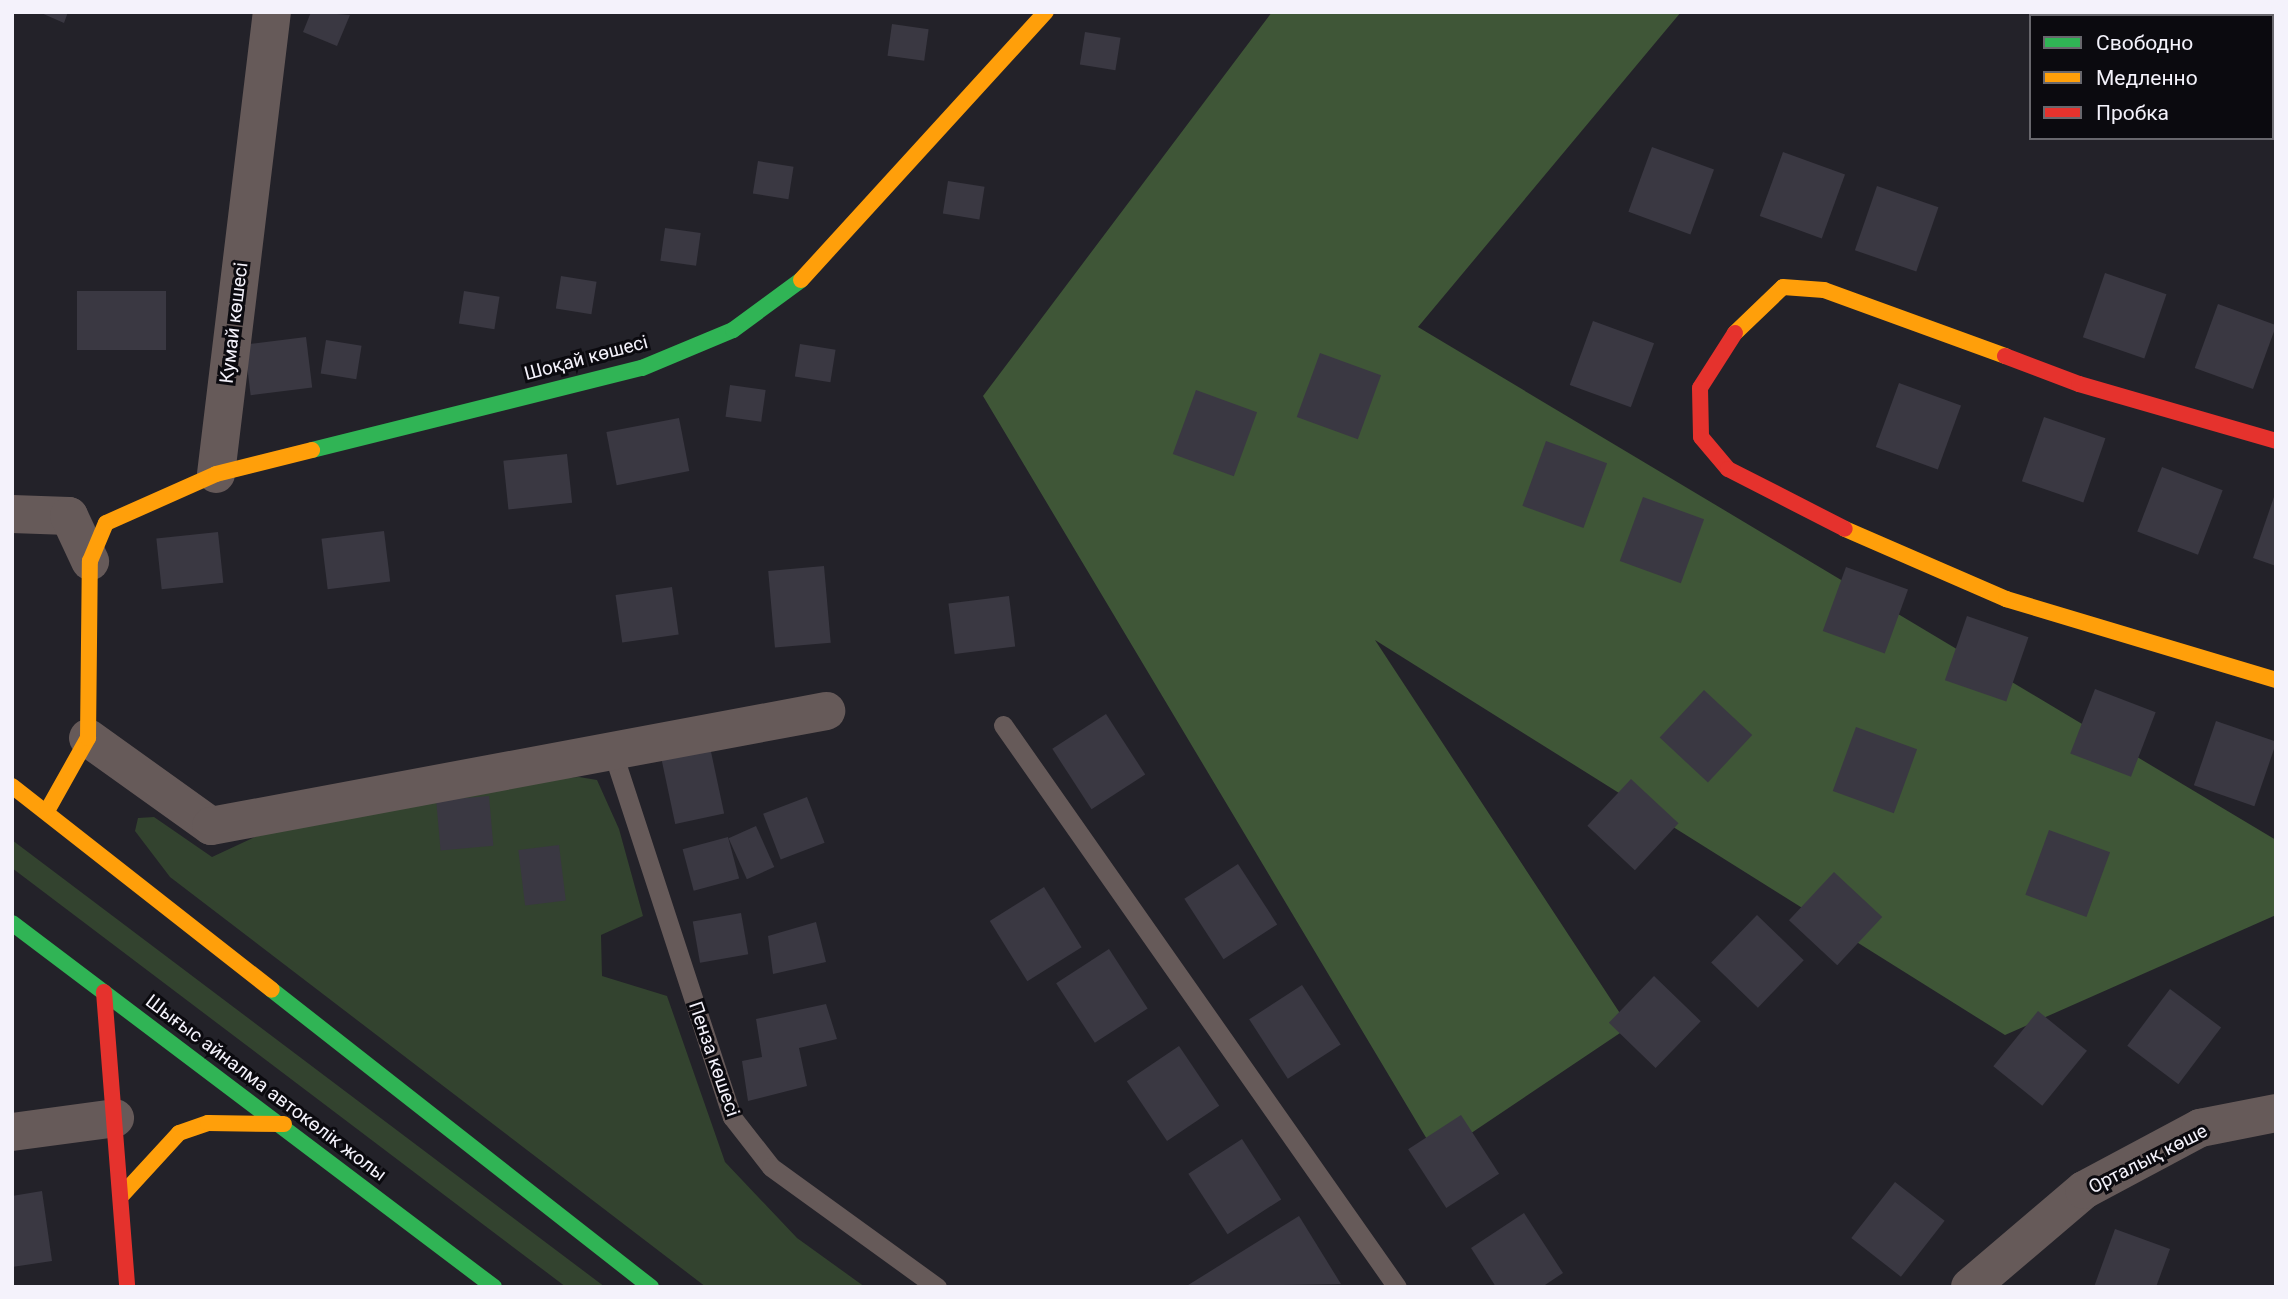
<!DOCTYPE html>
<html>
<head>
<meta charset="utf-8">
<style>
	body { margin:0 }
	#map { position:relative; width:2288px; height:1299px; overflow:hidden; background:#232229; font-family:Roboto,sans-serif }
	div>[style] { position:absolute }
	.green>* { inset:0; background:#33432f }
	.forest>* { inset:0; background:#3f5637 }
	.building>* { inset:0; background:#3a3842; transform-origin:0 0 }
	.lane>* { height:19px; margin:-9.5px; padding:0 9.5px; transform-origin:9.5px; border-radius:9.5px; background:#665a59 }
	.street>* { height:38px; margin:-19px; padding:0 19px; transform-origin:19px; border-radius:19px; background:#665a59 }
	.fast>* { height:16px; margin:-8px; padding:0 8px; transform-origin:8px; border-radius:8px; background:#30b455 }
	.slow>* { height:16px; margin:-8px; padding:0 8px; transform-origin:8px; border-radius:8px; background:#ff9f0a }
	.jam>* { height:16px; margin:-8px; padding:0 8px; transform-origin:8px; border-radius:8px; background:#e5322d }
	span { translate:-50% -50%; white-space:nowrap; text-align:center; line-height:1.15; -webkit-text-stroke:6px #0b0a0f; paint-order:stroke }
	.street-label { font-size:19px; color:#f4f2fb }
	.frame { position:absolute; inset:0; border:14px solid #f4f2fb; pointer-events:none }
	.legend { position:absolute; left:2029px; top:14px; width:245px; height:126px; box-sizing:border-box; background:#0b0a0f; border:2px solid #68676d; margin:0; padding:9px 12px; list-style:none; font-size:21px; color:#f4f2fb }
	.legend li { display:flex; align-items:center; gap:14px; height:35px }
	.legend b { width:35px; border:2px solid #68676d }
</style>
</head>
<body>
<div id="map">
	<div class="green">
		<i style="clip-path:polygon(579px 777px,597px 780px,619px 829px,643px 916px,601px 935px,602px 976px,667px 996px,725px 1162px,797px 1238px,865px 1287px,706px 1287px,170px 877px,135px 831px,138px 818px,154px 817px,212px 857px,257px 836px,534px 780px)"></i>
		<i style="clip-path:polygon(12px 840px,500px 1208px,605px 1287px,566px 1287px,12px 868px)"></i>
	</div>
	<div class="forest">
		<i style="clip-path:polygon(1272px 12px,1681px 12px,1418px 327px,2276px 840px,2276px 915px,2005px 1035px,1375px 640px,1629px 1027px,1437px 1156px,983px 396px)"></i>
	</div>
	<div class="building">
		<i style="clip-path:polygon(39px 12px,68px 12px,64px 23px)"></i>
		<i style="clip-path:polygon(311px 12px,350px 15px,337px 46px,303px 32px)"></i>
		<i style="left:892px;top:24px;width:37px;height:32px;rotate:8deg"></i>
		<i style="left:1085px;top:32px;width:36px;height:33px;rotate:9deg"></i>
		<i style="left:1652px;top:147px;width:66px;height:69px;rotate:20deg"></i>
		<i style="left:1783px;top:152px;width:66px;height:68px;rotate:20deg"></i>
		<i style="left:758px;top:161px;width:36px;height:33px;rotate:9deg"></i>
		<i style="left:948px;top:181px;width:37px;height:33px;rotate:9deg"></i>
		<i style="left:1877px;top:186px;width:65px;height:68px;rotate:19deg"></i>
		<i style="left:665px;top:228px;width:36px;height:33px;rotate:8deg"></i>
		<i style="left:2105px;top:273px;width:65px;height:68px;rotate:19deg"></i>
		<i style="left:561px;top:276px;width:36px;height:33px;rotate:9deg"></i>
		<i style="left:77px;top:291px;width:89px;height:59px"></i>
		<i style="left:464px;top:291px;width:36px;height:33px;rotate:9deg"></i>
		<i style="left:2218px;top:304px;width:62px;height:68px;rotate:20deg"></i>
		<i style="left:1593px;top:321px;width:65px;height:68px;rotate:20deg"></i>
		<i style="left:306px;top:337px;width:51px;height:62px;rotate:83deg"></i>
		<i style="left:326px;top:340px;width:36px;height:34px;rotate:9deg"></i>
		<i style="left:800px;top:344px;width:36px;height:33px;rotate:9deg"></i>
		<i style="left:1320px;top:353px;width:65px;height:68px;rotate:20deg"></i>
		<i style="left:1899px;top:383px;width:66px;height:68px;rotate:20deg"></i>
		<i style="left:730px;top:385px;width:36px;height:32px;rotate:8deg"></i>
		<i style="left:1196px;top:390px;width:65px;height:68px;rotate:20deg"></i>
		<i style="left:2044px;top:417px;width:65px;height:68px;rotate:19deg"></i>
		<i style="left:679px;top:418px;width:54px;height:74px;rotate:79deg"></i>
		<i style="left:1546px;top:441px;width:65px;height:69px;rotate:20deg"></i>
		<i style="left:567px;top:454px;width:49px;height:64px;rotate:84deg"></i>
		<i style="left:2162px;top:467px;width:65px;height:69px;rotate:21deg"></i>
		<i style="clip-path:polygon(2275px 494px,2276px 494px,2276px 566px,2253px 558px)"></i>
		<i style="left:1643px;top:497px;width:65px;height:68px;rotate:20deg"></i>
		<i style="left:384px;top:531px;width:51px;height:63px;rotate:83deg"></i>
		<i style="left:218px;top:532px;width:51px;height:62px;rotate:84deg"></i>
		<i style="left:824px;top:566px;width:77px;height:56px;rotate:85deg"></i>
		<i style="left:1846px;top:567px;width:66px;height:68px;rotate:20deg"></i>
		<i style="left:672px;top:587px;width:48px;height:57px;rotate:82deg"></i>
		<i style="left:1009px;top:596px;width:51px;height:61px;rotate:83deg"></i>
		<i style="left:1967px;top:616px;width:65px;height:68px;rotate:19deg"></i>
		<i style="left:2095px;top:689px;width:65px;height:69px;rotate:21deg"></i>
		<i style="left:1704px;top:690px;width:66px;height:65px;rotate:43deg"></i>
		<i style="left:1106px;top:714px;width:72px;height:64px;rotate:57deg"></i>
		<i style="left:2216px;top:721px;width:64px;height:68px;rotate:19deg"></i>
		<i style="left:1856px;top:727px;width:65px;height:68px;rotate:20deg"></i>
		<i style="left:710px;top:747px;width:68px;height:50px;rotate:78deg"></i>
		<i style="left:1631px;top:779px;width:65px;height:64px;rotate:43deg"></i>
		<i style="left:489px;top:796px;width:50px;height:53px;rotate:85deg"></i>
		<i style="left:807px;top:797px;width:49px;height:47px;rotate:69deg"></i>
		<i style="left:756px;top:826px;width:45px;height:30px;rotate:66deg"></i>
		<i style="left:2049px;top:830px;width:65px;height:69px;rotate:20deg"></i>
		<i style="left:728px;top:837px;width:43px;height:47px;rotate:75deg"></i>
		<i style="left:559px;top:845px;width:56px;height:41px;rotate:83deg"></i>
		<i style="left:1238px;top:864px;width:72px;height:64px;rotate:57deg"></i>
		<i style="left:1834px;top:872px;width:66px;height:66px;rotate:43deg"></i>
		<i style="left:1044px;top:887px;width:71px;height:64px;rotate:58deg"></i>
		<i style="left:741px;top:913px;width:42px;height:49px;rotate:80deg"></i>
		<i style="left:1757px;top:915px;width:65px;height:66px;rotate:44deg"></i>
		<i style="clip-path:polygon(816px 922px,826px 962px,773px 974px,768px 936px)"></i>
		<i style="left:1109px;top:949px;width:71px;height:63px;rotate:57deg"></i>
		<i style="left:1654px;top:976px;width:65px;height:65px;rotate:44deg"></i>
		<i style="left:1302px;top:985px;width:71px;height:63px;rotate:57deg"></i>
		<i style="left:2170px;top:989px;width:64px;height:71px;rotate:37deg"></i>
		<i style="clip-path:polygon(826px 1004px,837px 1039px,799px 1048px,807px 1086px,748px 1101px,742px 1061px,762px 1057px,756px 1019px)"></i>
		<i style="left:2038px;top:1011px;width:63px;height:71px;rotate:39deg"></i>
		<i style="left:1179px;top:1046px;width:72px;height:63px;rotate:56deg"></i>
		<i style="left:1461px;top:1115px;width:70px;height:63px;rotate:57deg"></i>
		<i style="left:1242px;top:1139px;width:72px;height:64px;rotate:57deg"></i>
		<i style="left:1895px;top:1182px;width:63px;height:71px;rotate:38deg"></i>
		<i style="clip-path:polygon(42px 1191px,52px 1261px,12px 1267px,12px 1196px)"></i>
		<i style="clip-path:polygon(1524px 1213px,1563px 1273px,1542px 1287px,1496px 1287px,1471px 1248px)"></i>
		<i style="clip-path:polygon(1299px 1216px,1341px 1284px,1185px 1287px)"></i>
		<i style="clip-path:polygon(2115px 1229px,2170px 1249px,2156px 1287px,2094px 1287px)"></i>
	</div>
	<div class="lane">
		<i style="left:1003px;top:725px;width:686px;rotate:54.97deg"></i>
		<i style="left:611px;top:747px;width:389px;rotate:71.9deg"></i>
		<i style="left:732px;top:1117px;width:63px;rotate:52deg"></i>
		<i style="left:771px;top:1167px;width:205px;rotate:35.9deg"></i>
	</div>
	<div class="street">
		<i style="left:216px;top:474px;width:465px;rotate:-83.1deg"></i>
		<i style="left:12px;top:514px;width:57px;rotate:2deg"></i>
		<i style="left:69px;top:516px;width:50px;rotate:65deg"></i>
		<i style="left:88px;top:738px;width:151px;rotate:35.6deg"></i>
		<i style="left:211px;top:826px;width:626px;rotate:-10.59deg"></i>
		<i style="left:12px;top:1132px;width:104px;rotate:-7.7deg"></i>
		<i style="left:1970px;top:1287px;width:150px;rotate:-40.4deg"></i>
		<i style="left:2084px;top:1190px;width:132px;rotate:-28.1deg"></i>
		<i style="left:2200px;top:1128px;width:77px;rotate:-11.2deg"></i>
	</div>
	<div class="fast">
		<i style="left:312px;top:450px;width:340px;rotate:-14deg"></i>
		<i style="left:642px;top:368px;width:99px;rotate:-22.7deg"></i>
		<i style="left:733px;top:330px;width:84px;rotate:-36.3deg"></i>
		<i style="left:12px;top:923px;width:604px;rotate:37.06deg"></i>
		<i style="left:272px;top:990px;width:482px;rotate:38.1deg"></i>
	</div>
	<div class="slow">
		<i style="left:801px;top:280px;width:363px;rotate:-47.6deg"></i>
		<i style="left:1735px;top:333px;width:66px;rotate:-43.8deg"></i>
		<i style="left:1783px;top:287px;width:41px;rotate:4.2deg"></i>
		<i style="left:1824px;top:290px;width:193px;rotate:20deg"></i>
		<i style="left:1845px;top:529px;width:176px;rotate:23.5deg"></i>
		<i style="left:2006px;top:599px;width:282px;rotate:16.7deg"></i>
		<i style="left:12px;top:786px;width:330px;rotate:38.1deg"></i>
		<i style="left:47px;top:811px;width:84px;rotate:-60.7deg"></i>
		<i style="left:88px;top:738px;width:177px;rotate:-89.4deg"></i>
		<i style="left:90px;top:561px;width:41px;rotate:-67.2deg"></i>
		<i style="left:106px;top:523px;width:120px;rotate:-24deg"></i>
		<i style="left:216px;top:474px;width:99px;rotate:-14deg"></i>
		<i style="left:123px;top:1194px;width:83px;rotate:-47.4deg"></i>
		<i style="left:179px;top:1133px;width:31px;rotate:-19deg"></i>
		<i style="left:208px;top:1123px;width:76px;rotate:0.8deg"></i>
	</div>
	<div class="jam">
		<i style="left:1735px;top:333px;width:65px;rotate:122.5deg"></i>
		<i style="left:1700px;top:388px;width:49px;rotate:88.8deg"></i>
		<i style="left:1701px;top:437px;width:42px;rotate:49.8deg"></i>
		<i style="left:1728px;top:469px;width:131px;rotate:27.1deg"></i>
		<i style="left:2005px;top:356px;width:79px;rotate:20.7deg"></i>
		<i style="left:2079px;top:384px;width:205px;rotate:16.1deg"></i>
		<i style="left:104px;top:992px;width:296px;rotate:85.5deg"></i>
	</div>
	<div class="street-label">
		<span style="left:234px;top:323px;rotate:-83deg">Кумай көшесі</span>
		<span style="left:586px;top:358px;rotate:-15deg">Шоқай көшесі</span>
		<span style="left:714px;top:1059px;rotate:71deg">Пенза көшесі</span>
		<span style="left:266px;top:1088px;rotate:37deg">Шығыс айналма автокөлік жолы</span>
		<span style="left:2148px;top:1159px;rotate:-27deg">Орталық көше</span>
	</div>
	<div class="frame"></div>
	<ul class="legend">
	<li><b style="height:9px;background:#30b455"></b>Свободно</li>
	<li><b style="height:9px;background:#ff9f0a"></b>Медленно</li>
	<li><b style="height:9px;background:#e5322d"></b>Пробка</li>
	</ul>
</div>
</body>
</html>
